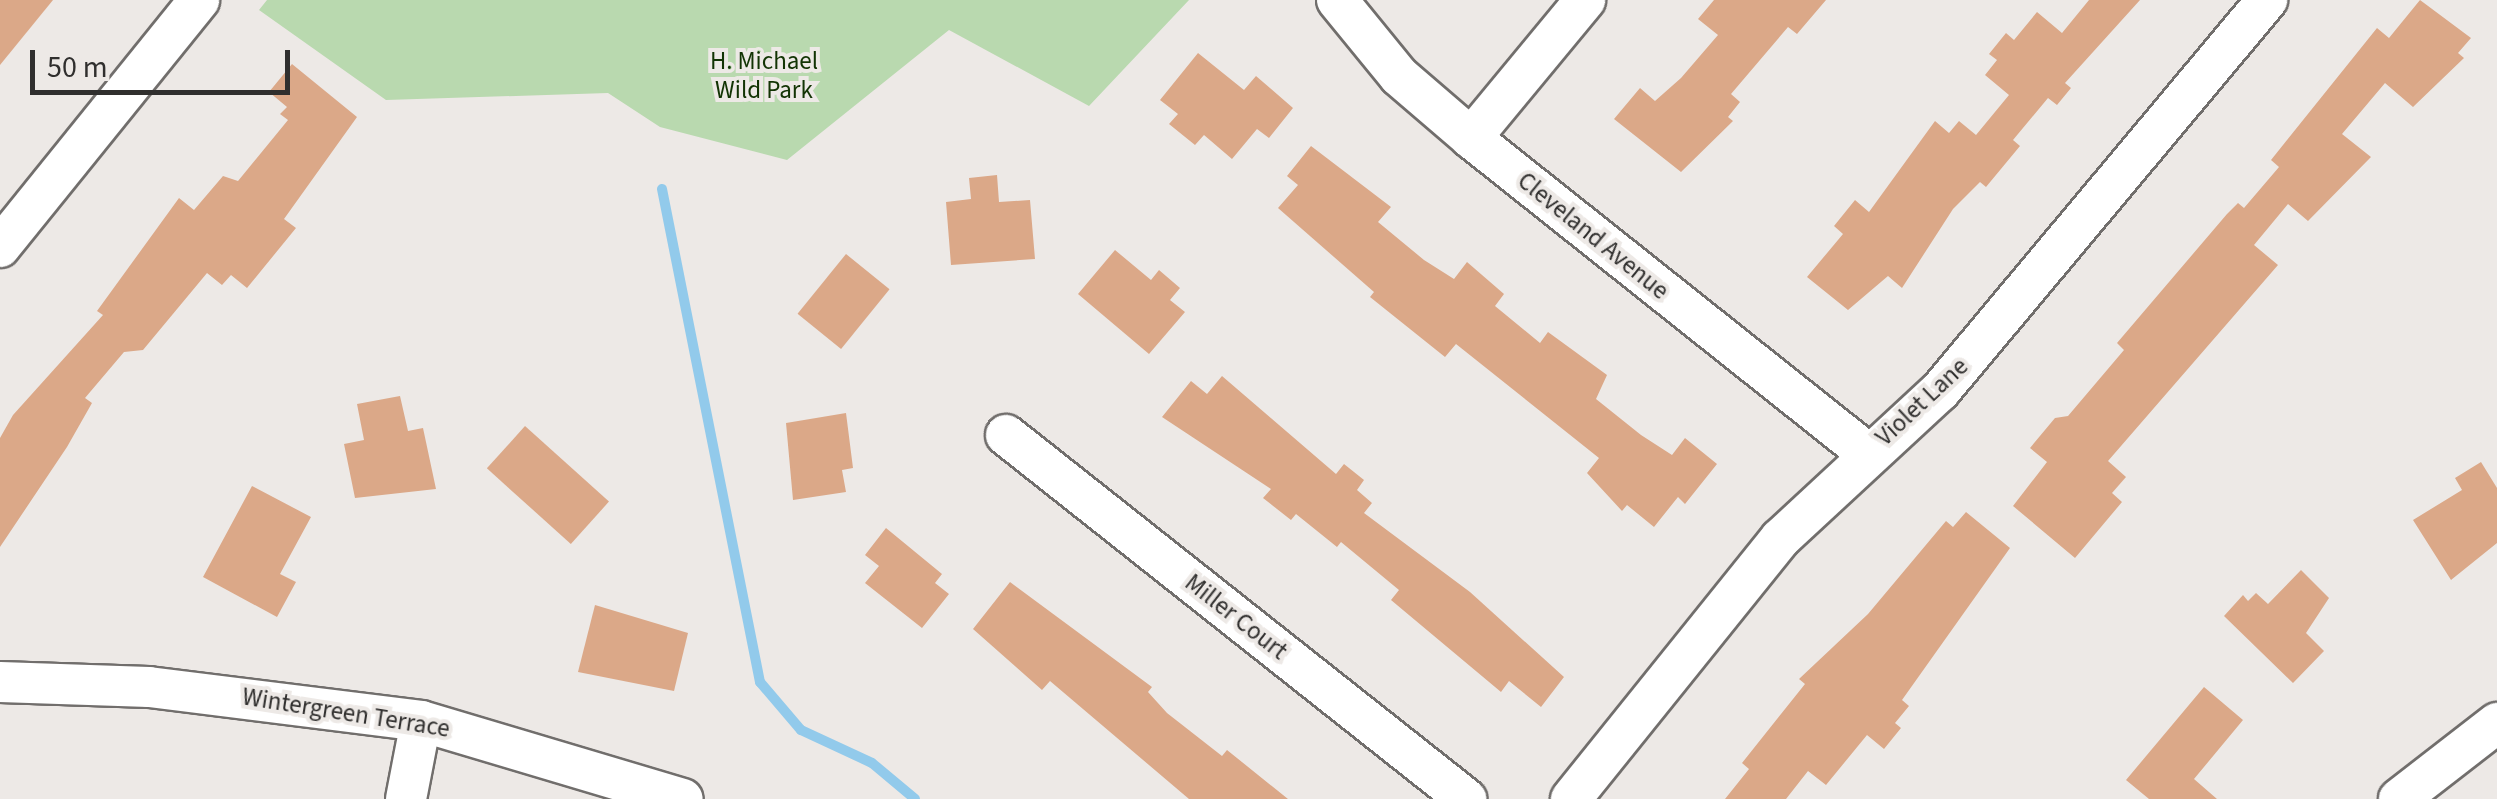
<!DOCTYPE html>
<html>
<head>
<meta charset="utf-8">
<style>
	body { margin:0 }
	#map { position:relative; width:2497px; height:799px; overflow:hidden; background:#ede9e6; font-family:"Source Sans 3",sans-serif }
	div>[style] { position:absolute }
	.green>* { inset:0; background:#b9d9af }
	.stream>* { height:10px; margin:-5px; padding:0 5px; transform-origin:5px; border-radius:5px; background:#92caeb }
	.building>* { inset:0; background:#dba888; transform-origin:0 0 }
	.roads { filter:drop-shadow(2px 0 #716e6c) drop-shadow(-2px 0 #716e6c) drop-shadow(0 2px #716e6c) drop-shadow(0 -2px #716e6c) }
	.minor>* { height:40px; margin:-20px; padding:0 20px; transform-origin:20px; border-radius:20px; background:#fff }
	span { translate:-50% -50%; white-space:nowrap; text-align:center; line-height:1.15; -webkit-text-stroke:8px #ede9e6; paint-order:stroke }
	.park-label { font-size:25px; color:#123404 }
	.street-label { font-size:25px; color:#302f2e }
	.scale { position:absolute; left:30px; top:50px; width:260px; height:45px; box-sizing:border-box; border:5px solid #302f2e; border-top:0; padding-left:12px; font-size:30px; line-height:35px; white-space:nowrap; color:#302f2e; -webkit-text-stroke:8px #ede9e6; paint-order:stroke }
</style>
</head>
<body>
<div id="map">
	<div class="green">
		<i style="clip-path:polygon(267px 0,1189px 0,1089px 106px,949px 30px,787px 160px,660px 127px,608px 93px,386px 100px,259px 10px)"></i>
	</div>
	<div class="stream">
		<i style="left:662px;top:189px;width:503px;rotate:78.76deg"></i>
		<i style="left:760px;top:682px;width:63px;rotate:49.5deg"></i>
		<i style="left:801px;top:730px;width:78px;rotate:24.9deg"></i>
		<i style="left:872px;top:763px;width:56px;rotate:39.9deg"></i>
	</div>
	<div class="building">
		<i style="clip-path:polygon(0 0,53px 0,0 65px)"></i>
		<i style="clip-path:polygon(1714px 0,1826px 0,1797px 34px,1788px 27px,1731px 94px,1740px 102px,1728px 117px,1733px 121px,1681px 172px,1614px 119px,1640px 88px,1655px 101px,1681px 78px,1718px 35px,1698px 19px)"></i>
		<i style="clip-path:polygon(2089px 0,2140px 0,2065px 83px,2071px 88px,2057px 105px,2048px 98px,2013px 140px,2020px 146px,1986px 187px,1980px 182px,1953px 209px,1902px 288px,1888px 276px,1848px 310px,1807px 277px,1843px 234px,1834px 226px,1855px 200px,1869px 212px,1935px 121px,1949px 133px,1959px 121px,1976px 135px,2009px 95px,1985px 75px,1997px 60px,1989px 54px,2006px 33px,2014px 40px,2037px 12px,2062px 33px)"></i>
		<i style="clip-path:polygon(2420px 0,2471px 38px,2458px 53px,2464px 58px,2413px 107px,2385px 83px,2342px 134px,2371px 157px,2308px 221px,2288px 204px,2254px 245px,2278px 265px,2108px 461px,2126px 477px,2112px 493px,2122px 502px,2075px 558px,2013px 506px,2047px 462px,2030px 448px,2055px 418px,2068px 416px,2124px 350px,2117px 343px,2227px 214px,2238px 203px,2244px 208px,2279px 167px,2271px 160px,2377px 28px,2389px 38px)"></i>
		<i style="clip-path:polygon(1198px 53px,1244px 90px,1256px 76px,1293px 108px,1269px 138px,1257px 129px,1232px 159px,1204px 135px,1195px 145px,1169px 124px,1178px 114px,1160px 100px)"></i>
		<i style="clip-path:polygon(292px 64px,357px 117px,284px 219px,296px 228px,247px 288px,231px 275px,222px 285px,207px 273px,143px 350px,124px 352px,85px 398px,92px 403px,67px 447px,0 547px,0 438px,13px 415px,103px 315px,97px 311px,179px 198px,194px 210px,223px 176px,238px 181px,288px 120px,280px 114px,287px 107px,269px 92px)"></i>
		<i style="clip-path:polygon(1311px 146px,1391px 207px,1378px 222px,1424px 260px,1454px 279px,1467px 262px,1504px 294px,1495px 306px,1540px 343px,1548px 332px,1607px 375px,1596px 399px,1641px 435px,1672px 455px,1685px 438px,1717px 464px,1685px 504px,1678px 497px,1654px 527px,1627px 505px,1622px 511px,1587px 473px,1599px 458px,1456px 344px,1445px 357px,1370px 297px,1374px 292px,1278px 208px,1298px 185px,1287px 176px)"></i>
		<i style="clip-path:polygon(997px 175px,999px 202px,1030px 200px,1035px 259px,951px 265px,946px 202px,971px 199px,969px 178px)"></i>
		<i style="clip-path:polygon(1115px 250px,1151px 280px,1159px 270px,1180px 288px,1170px 300px,1185px 312px,1149px 354px,1078px 294px)"></i>
		<i style="left:846px;top:254px;width:56px;height:77px;rotate:39deg"></i>
		<i style="clip-path:polygon(1222px 376px,1336px 474px,1344px 464px,1364px 480px,1357px 490px,1372px 503px,1364px 513px,1470px 592px,1564px 677px,1541px 707px,1509px 681px,1501px 692px,1391px 600px,1399px 590px,1341px 542px,1337px 547px,1296px 514px,1291px 520px,1263px 498px,1271px 489px,1162px 417px,1191px 381px,1207px 394px)"></i>
		<i style="clip-path:polygon(400px 396px,408px 431px,423px 428px,436px 489px,355px 498px,344px 444px,364px 440px,357px 404px)"></i>
		<i style="clip-path:polygon(846px 413px,853px 468px,842px 470px,846px 492px,793px 500px,786px 423px)"></i>
		<i style="left:525px;top:426px;width:113px;height:57px;rotate:42deg"></i>
		<i style="clip-path:polygon(2481px 462px,2497px 488px,2497px 543px,2451px 580px,2413px 520px,2462px 490px,2455px 478px)"></i>
		<i style="clip-path:polygon(252px 486px,311px 517px,280px 574px,296px 582px,277px 617px,203px 577px)"></i>
		<i style="clip-path:polygon(1966px 512px,2010px 548px,1902px 700px,1909px 706px,1895px 723px,1901px 728px,1884px 749px,1867px 735px,1826px 785px,1808px 771px,1786px 799px,1725px 799px,1749px 769px,1742px 763px,1805px 684px,1799px 679px,1868px 614px,1946px 521px,1953px 527px)"></i>
		<i style="clip-path:polygon(886px 528px,942px 574px,935px 583px,949px 594px,922px 628px,865px 583px,879px 566px,865px 555px)"></i>
		<i style="clip-path:polygon(2301px 570px,2329px 598px,2306px 633px,2324px 651px,2293px 683px,2224px 616px,2243px 595px,2248px 601px,2256px 593px,2268px 604px)"></i>
		<i style="clip-path:polygon(1010px 582px,1152px 687px,1148px 692px,1167px 713px,1222px 756px,1227px 750px,1288px 799px,1189px 799px,1050px 681px,1042px 690px,973px 629px)"></i>
		<i style="clip-path:polygon(595px 605px,688px 633px,674px 691px,578px 672px)"></i>
		<i style="clip-path:polygon(2204px 687px,2243px 720px,2194px 779px,2217px 799px,2149px 799px,2126px 780px)"></i>
	</div>
	<div class="roads">
		<div class="minor">
			<i style="left:1337px;top:0;width:98px;rotate:50.8deg"></i>
			<i style="left:1399px;top:76px;width:95px;rotate:40.7deg"></i>
			<i style="left:1471px;top:138px;width:506px;rotate:38.5deg"></i>
			<i style="left:1471px;top:138px;width:179px;rotate:-50.4deg"></i>
			<i style="left:0;top:247px;width:317px;rotate:-51.1deg"></i>
			<i style="left:1006px;top:435px;width:587px;rotate:38.35deg"></i>
			<i style="left:0;top:682px;width:149px;rotate:1.9deg"></i>
			<i style="left:149px;top:687px;width:274px;rotate:7.1deg"></i>
			<i style="left:421px;top:721px;width:273px;rotate:16.6deg"></i>
			<i style="left:406px;top:799px;width:79px;rotate:-79.1deg"></i>
			<i style="left:1571px;top:799px;width:334px;rotate:-51.2deg"></i>
			<i style="left:1780px;top:539px;width:218px;rotate:-42.8deg"></i>
			<i style="left:1940px;top:391px;width:510px;rotate:-50.09deg"></i>
			<i style="left:2399px;top:799px;width:124px;rotate:-37.8deg"></i>
		</div>
	</div>
	<div class="park-label">
		<span style="left:764px;top:76px">H. Michael<br>Wild Park</span>
	</div>
	<div class="street-label">
		<span style="left:1593px;top:236px;rotate:39deg">Cleveland Avenue</span>
		<span style="left:1922px;top:402px;rotate:-43deg">Violet Lane</span>
		<span style="left:1236px;top:617px;rotate:38deg">Miller Court</span>
		<span style="left:346px;top:713px;rotate:9deg">Wintergreen Terrace</span>
	</div>
	<div class="scale">50 m</div>
</div>
</body>
</html>
